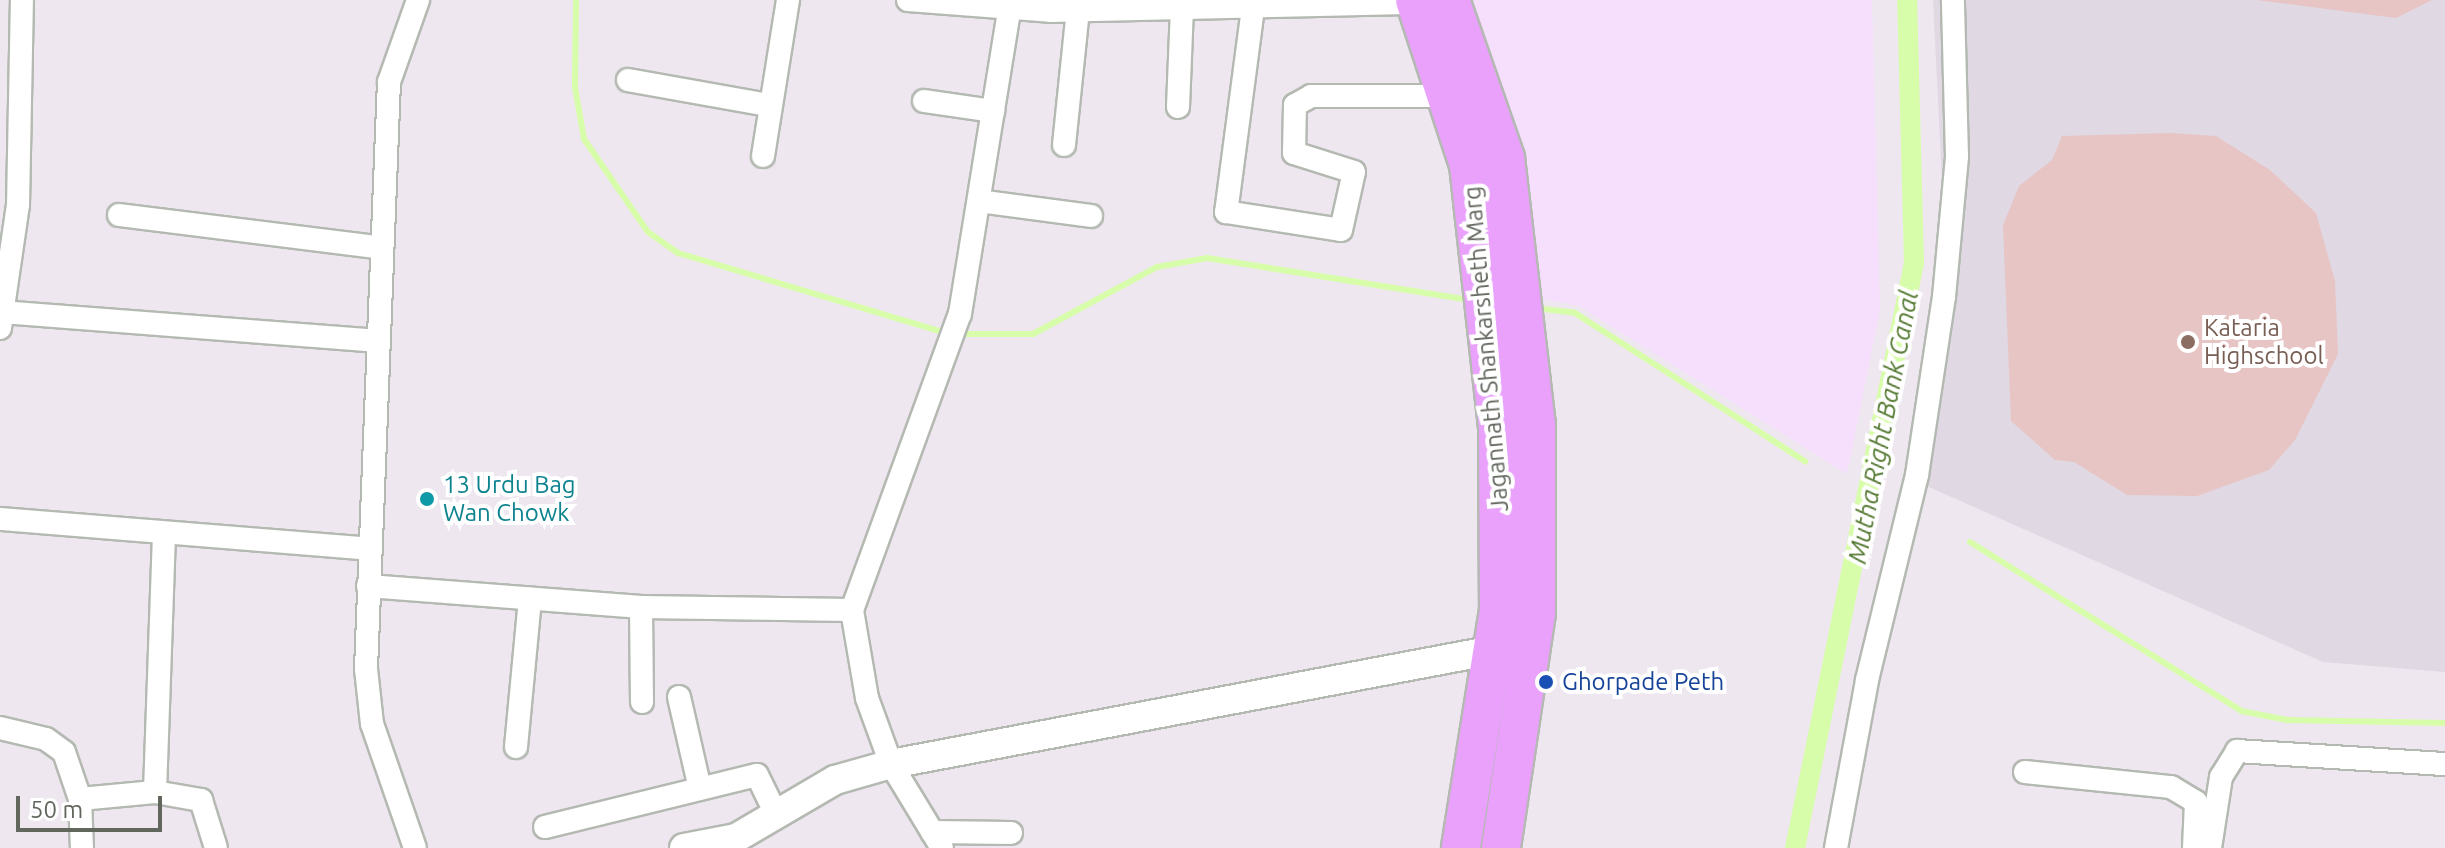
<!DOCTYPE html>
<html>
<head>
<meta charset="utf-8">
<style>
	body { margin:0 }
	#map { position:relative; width:2445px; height:848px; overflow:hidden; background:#eee7f0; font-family:Ubuntu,sans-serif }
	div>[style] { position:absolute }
	.commercial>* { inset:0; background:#f6dffd }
	.education>* { inset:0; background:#e0d8e3 }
	.green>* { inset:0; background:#e7c5c4 }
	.stream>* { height:6px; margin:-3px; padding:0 3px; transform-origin:3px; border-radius:3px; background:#d8fdaa }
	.canal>* { height:20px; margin:-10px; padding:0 10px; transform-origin:10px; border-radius:10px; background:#d8fdaa }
	.roads { filter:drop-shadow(2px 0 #b4b9b2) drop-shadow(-2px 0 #b4b9b2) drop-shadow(0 2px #b4b9b2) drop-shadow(0 -2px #b4b9b2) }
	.minor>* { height:22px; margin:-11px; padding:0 11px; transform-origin:11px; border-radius:11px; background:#fff }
	.tertiary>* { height:28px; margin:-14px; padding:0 14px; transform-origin:14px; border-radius:14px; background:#fff }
	.trunk>* { height:38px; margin:-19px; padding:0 19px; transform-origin:19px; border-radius:19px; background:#e9a1fc }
	.dots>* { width:22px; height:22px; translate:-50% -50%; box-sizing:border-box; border:4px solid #fff; border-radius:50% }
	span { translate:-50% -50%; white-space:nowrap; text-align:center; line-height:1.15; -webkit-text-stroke:8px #fff; paint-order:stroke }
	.education-label { font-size:24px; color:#785e54 }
	.left { translate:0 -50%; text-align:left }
	.street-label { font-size:24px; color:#62675e }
	.culture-label { font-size:24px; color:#0d838f }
	.transit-label { font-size:24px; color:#164399 }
	.water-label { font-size:26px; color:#567b34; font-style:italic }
	.scale { position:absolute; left:16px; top:796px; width:146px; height:36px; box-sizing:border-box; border:4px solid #62675e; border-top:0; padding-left:10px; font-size:24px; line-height:28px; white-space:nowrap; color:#62675e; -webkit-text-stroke:6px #fff; paint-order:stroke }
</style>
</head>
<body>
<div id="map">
	<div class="commercial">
		<i style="clip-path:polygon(1463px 0,1872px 0,1880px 309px,1847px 474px,1579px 306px,1538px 298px)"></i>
	</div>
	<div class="education">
		<i style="clip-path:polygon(1933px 0,2445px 0,2445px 672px,2323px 662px,1920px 483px,1943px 201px)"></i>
	</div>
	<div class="green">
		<i style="clip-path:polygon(2257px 0,2432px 0,2396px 18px)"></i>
		<i style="clip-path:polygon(2171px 133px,2216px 136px,2270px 170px,2316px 213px,2335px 281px,2338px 354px,2295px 440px,2269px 470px,2197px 496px,2127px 495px,2074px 462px,2055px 460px,2011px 421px,2003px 225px,2019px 186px,2052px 160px,2062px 136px)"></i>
	</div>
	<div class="stream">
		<i style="left:576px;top:0;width:87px;rotate:90.7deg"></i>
		<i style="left:575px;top:87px;width:53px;rotate:80.2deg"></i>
		<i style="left:584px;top:139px;width:113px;rotate:55.5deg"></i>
		<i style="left:648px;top:232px;width:37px;rotate:35deg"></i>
		<i style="left:678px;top:253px;width:281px;rotate:16.6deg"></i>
		<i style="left:1536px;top:308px;width:39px;rotate:7deg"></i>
		<i style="left:1575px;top:313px;width:274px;rotate:32.8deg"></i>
		<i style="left:958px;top:334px;width:75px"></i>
		<i style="left:1033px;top:334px;width:141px;rotate:-28.4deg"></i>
		<i style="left:1157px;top:267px;width:51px;rotate:-10.2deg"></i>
		<i style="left:1207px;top:258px;width:266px;rotate:9.1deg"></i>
		<i style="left:1970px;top:542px;width:319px;rotate:31.9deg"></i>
		<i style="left:2241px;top:711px;width:47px;rotate:11.1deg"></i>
		<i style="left:2287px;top:720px;width:158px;rotate:1.1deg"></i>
	</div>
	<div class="canal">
		<i style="left:1795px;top:848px;width:597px;rotate:-78.5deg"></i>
		<i style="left:1914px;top:263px;width:263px;rotate:-91.5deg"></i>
	</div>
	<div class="roads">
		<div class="minor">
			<i style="left:908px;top:0;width:142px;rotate:4.4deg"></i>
			<i style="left:1050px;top:11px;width:366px;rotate:-1.3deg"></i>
			<i style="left:1253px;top:8px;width:206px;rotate:97.5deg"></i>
			<i style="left:1226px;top:212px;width:116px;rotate:8.9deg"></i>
			<i style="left:1341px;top:230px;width:59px;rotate:-77.4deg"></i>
			<i style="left:1354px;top:172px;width:63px;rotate:-162.4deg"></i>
			<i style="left:1294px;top:153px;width:48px;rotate:-88.8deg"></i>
			<i style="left:1295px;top:105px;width:18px;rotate:-29deg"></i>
			<i style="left:1311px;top:96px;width:136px"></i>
			<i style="left:628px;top:80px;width:142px;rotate:10.1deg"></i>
			<i style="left:924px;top:101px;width:70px;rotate:8.2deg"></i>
			<i style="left:1178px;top:107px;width:99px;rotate:-87.7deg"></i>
			<i style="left:1064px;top:145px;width:136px;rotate:-84.1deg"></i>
			<i style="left:763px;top:156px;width:158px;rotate:-80.9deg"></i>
			<i style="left:979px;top:201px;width:113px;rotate:7.6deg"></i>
			<i style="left:119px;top:215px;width:260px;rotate:7.1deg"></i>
			<i style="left:2px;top:312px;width:374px;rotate:4.4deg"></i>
			<i style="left:0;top:328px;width:124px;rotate:-81.7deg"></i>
			<i style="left:18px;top:205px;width:205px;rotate:-88.9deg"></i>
			<i style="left:0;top:519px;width:372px;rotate:4.6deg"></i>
			<i style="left:368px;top:586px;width:274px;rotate:4.4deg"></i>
			<i style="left:641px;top:607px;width:211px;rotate:0.8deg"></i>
			<i style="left:641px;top:607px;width:95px;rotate:89.4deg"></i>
			<i style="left:679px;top:697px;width:94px;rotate:77.1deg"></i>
			<i style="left:0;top:728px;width:47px;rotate:13.4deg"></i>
			<i style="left:46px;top:739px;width:22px;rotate:36deg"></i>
			<i style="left:64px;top:752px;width:50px;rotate:71.2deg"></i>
			<i style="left:80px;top:799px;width:49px;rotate:87.7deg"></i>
			<i style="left:516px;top:747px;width:149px;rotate:-84.6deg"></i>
			<i style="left:2025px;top:772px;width:147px;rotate:5.9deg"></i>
			<i style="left:2171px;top:787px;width:29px;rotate:31deg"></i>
			<i style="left:2196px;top:802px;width:46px;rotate:92.5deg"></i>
			<i style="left:155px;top:792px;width:257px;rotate:-88deg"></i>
			<i style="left:80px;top:799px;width:75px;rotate:-5.3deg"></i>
			<i style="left:155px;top:792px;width:47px;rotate:9.9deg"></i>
			<i style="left:201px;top:800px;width:50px;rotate:72.6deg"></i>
			<i style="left:545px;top:827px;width:218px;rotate:-13.8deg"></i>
			<i style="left:757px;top:775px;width:46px;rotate:64deg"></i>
			<i style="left:932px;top:832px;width:79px;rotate:0.7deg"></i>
			<i style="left:415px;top:848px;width:131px;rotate:-109.1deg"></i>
			<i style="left:372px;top:724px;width:55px;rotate:-96.2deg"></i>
			<i style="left:366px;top:669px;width:587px;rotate:-87.76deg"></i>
			<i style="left:389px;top:82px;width:87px;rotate:-70.5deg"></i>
			<i style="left:942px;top:848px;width:98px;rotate:-121.3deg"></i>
			<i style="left:891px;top:764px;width:70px;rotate:-110deg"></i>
			<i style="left:867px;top:698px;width:89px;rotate:-99.7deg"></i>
			<i style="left:852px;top:610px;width:315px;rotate:-70deg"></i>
			<i style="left:960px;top:314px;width:318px;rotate:-80.8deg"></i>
			<i style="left:1836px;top:848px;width:171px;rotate:-79.5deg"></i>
			<i style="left:1867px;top:680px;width:211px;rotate:-76.3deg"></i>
			<i style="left:1917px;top:475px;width:180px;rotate:-81.4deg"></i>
			<i style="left:1944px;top:297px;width:141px;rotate:-84.7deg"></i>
			<i style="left:1957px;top:157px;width:157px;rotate:-91.5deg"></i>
			<i style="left:2210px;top:848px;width:72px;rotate:-81.2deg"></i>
			<i style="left:2221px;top:777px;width:31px;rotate:-58deg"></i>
			<i style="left:2237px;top:751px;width:208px;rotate:3.6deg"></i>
		</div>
		<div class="tertiary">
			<i style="left:684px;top:848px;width:53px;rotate:-10.9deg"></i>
			<i style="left:736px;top:838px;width:115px;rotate:-30.4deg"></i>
			<i style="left:835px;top:780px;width:58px;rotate:-15.9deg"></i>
			<i style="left:891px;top:764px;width:614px;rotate:-10.71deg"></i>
		</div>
		<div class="trunk">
			<i style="left:1415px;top:0;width:174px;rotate:71.9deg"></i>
			<i style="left:1469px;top:165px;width:264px;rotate:83.7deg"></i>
			<i style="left:1498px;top:427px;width:183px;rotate:89.7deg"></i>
			<i style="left:1499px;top:610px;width:241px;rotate:99.1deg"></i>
			<i style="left:1450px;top:0;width:167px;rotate:70.8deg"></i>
			<i style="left:1505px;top:158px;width:268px;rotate:83.4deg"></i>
			<i style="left:1536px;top:424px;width:189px;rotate:90deg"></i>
			<i style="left:1536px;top:613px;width:238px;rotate:98.5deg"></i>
		</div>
	</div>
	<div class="dots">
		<i style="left:2188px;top:342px;background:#8d6e63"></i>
		<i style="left:427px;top:499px;background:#0f9aa8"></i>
		<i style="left:1546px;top:682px;background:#1a4fb4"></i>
	</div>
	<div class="education-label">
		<span class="left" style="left:2204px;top:342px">Kataria<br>Highschool</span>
	</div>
	<div class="street-label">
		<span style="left:1486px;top:349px;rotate:-95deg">Jagannath Shankarsheth Marg</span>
	</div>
	<div class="culture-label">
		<span class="left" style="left:443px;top:499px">13 Urdu Bag<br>Wan Chowk</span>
	</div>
	<div class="transit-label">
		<span class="left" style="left:1562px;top:682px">Ghorpade Peth</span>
	</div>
	<div class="water-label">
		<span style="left:1883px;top:427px;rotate:-79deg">Mutha Right Bank Canal</span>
	</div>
	<div class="scale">50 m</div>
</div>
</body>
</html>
